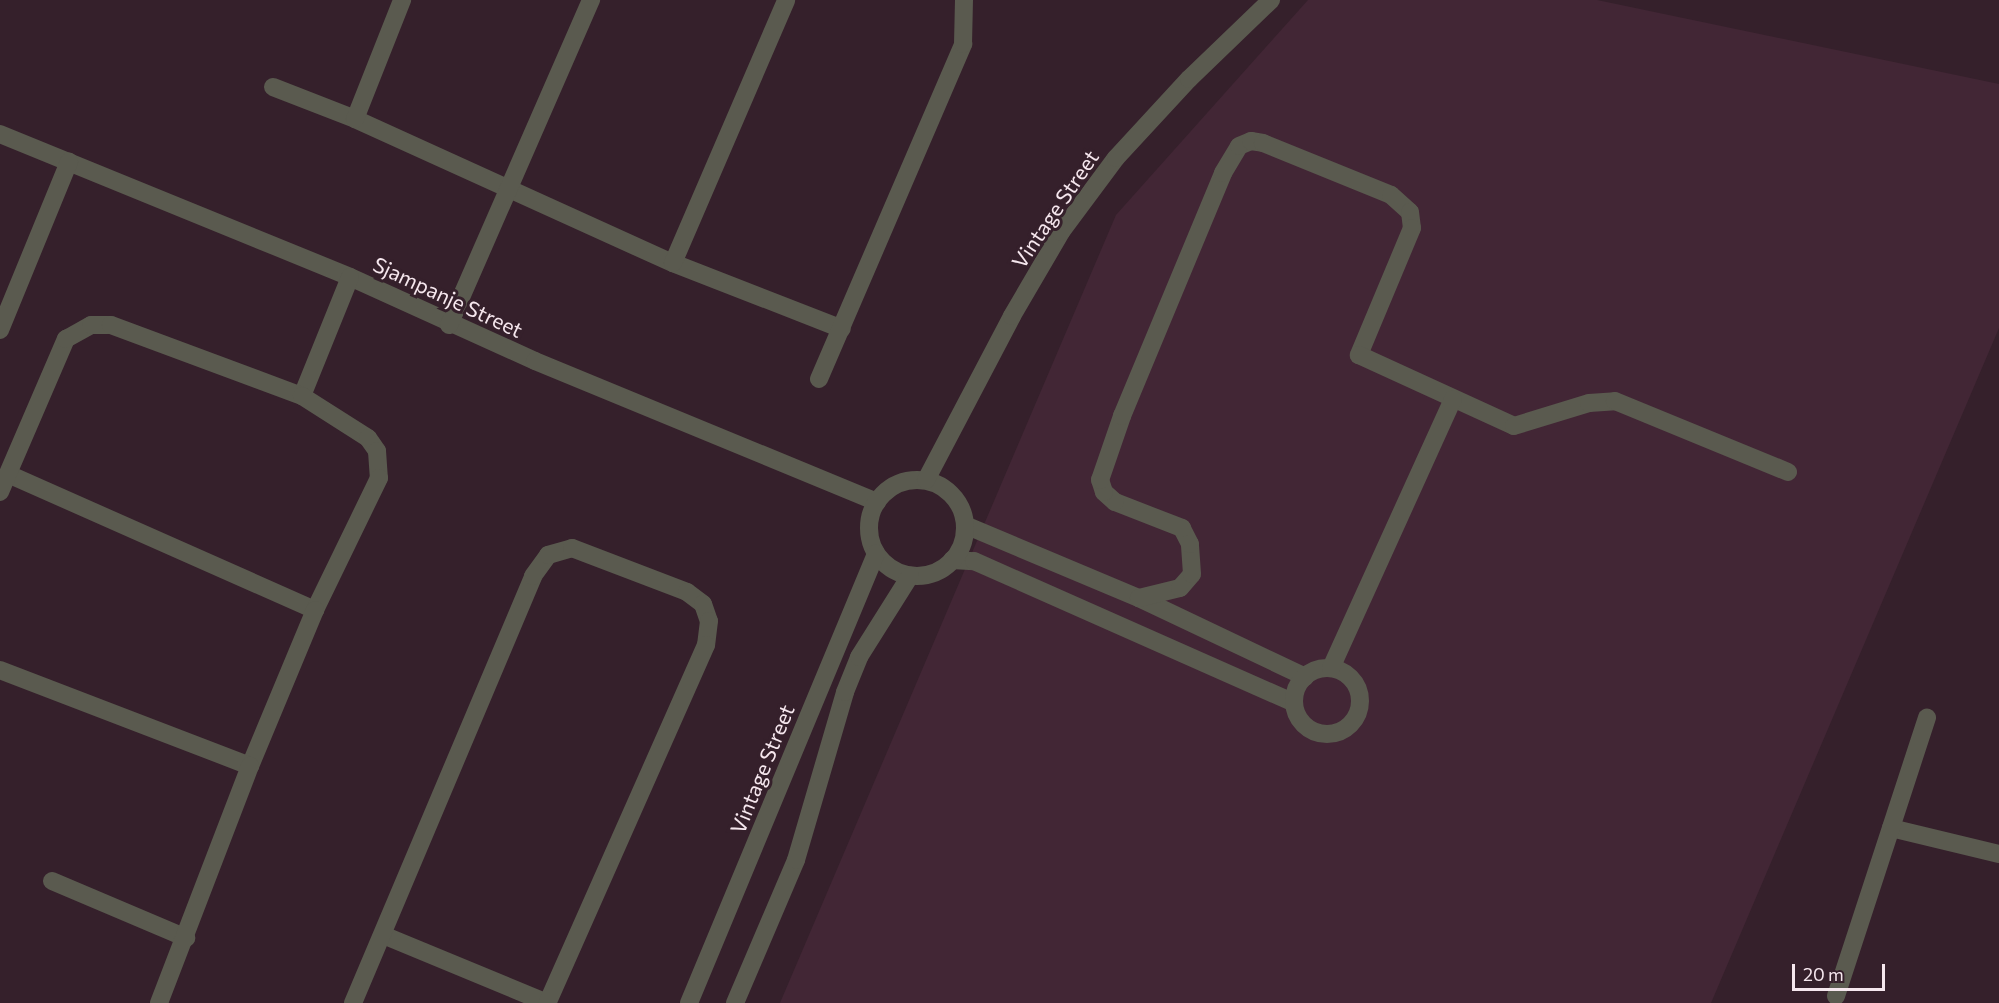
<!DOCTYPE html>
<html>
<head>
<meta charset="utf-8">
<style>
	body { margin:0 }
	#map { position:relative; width:1999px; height:1003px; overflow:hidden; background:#35202b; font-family:Commissioner,sans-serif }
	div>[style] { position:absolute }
	.built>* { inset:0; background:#422635 }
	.service>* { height:18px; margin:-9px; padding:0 9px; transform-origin:9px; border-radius:9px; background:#5a5a4f }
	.service>.ring { margin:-9px; padding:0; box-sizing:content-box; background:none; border:18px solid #5a5a4f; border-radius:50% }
	.minor>* { height:18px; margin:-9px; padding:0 9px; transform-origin:9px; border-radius:9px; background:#5a5a4f }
	.minor>.ring { margin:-9px; padding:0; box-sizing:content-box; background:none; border:18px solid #5a5a4f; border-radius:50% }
	span { translate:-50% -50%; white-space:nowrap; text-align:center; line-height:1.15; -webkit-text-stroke:6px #35202b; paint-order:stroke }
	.street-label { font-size:21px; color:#f6e7ee }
	.scale { position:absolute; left:1792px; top:964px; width:93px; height:27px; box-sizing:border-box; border:3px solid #f6e7ee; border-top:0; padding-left:8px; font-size:18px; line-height:21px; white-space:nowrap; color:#f6e7ee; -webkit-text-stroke:4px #35202b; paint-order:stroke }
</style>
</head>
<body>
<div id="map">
	<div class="built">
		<i style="clip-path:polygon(1308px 0,1597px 0,1999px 84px,1999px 328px,1711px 1003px,780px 1003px,1116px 215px)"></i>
	</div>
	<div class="service">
		<i style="left:965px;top:525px;width:189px;rotate:22.8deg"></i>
		<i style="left:1139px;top:598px;width:184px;rotate:25.4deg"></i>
		<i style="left:952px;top:560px;width:22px;rotate:3deg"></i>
		<i style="left:974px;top:561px;width:350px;rotate:23.9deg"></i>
		<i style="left:1139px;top:598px;width:42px;rotate:-13.7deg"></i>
		<i style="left:1180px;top:588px;width:18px;rotate:-49deg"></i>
		<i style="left:1192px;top:574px;width:30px;rotate:-94deg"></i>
		<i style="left:1190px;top:544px;width:18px;rotate:-117deg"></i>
		<i style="left:1182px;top:528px;width:72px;rotate:-158.8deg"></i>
		<i style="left:1115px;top:502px;width:15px;rotate:-138deg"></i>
		<i style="left:1104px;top:492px;width:13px;rotate:-108deg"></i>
		<i style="left:1100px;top:480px;width:68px;rotate:-71deg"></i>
		<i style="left:1122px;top:416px;width:263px;rotate:-67.4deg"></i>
		<i style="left:1223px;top:173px;width:31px;rotate:-59deg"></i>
		<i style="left:1239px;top:146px;width:13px;rotate:-23deg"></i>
		<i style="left:1251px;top:141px;width:12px;rotate:9deg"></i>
		<i style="left:1263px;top:143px;width:138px;rotate:22.1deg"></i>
		<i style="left:1391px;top:195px;width:25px;rotate:42deg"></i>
		<i style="left:1410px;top:212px;width:16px;rotate:83deg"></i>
		<i style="left:1412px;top:228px;width:138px;rotate:112.7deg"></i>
		<i style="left:1359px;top:355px;width:170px;rotate:24.6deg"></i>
		<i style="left:1514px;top:426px;width:78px;rotate:-17deg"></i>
		<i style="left:1589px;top:403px;width:26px;rotate:-4deg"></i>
		<i style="left:1615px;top:401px;width:187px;rotate:22.3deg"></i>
		<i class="ring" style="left:1294px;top:668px;width:48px;height:48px"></i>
		<i style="left:1331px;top:668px;width:295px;rotate:-65.6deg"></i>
	</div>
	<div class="minor">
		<i style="left:273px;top:87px;width:88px;rotate:21.3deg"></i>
		<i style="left:355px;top:119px;width:349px;rotate:24.4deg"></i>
		<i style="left:673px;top:263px;width:181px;rotate:21.3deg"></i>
		<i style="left:355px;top:119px;width:128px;rotate:-68.4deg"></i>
		<i style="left:0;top:134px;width:378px;rotate:22.2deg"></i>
		<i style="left:350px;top:277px;width:203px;rotate:24.4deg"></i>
		<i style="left:535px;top:361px;width:370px;rotate:22.4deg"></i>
		<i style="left:673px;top:263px;width:286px;rotate:-66.7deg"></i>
		<i style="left:449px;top:325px;width:355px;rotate:-66.4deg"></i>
		<i style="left:0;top:330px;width:182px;rotate:-67.7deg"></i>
		<i style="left:819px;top:379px;width:365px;rotate:-66.7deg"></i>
		<i style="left:963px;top:44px;width:44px;rotate:-88.7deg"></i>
		<i style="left:302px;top:396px;width:128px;rotate:-68deg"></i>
		<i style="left:8px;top:474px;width:336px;rotate:23.9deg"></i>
		<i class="ring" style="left:869px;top:480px;width:78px;height:78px"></i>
		<i style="left:926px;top:480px;width:185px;rotate:-62.3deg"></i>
		<i style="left:1012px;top:316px;width:97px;rotate:-59.7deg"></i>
		<i style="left:1061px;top:232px;width:92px;rotate:-53.4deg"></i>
		<i style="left:1116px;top:158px;width:108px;rotate:-47.3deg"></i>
		<i style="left:1189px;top:79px;width:114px;rotate:-43.9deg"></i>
		<i style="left:0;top:492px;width:167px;rotate:-66.7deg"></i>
		<i style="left:66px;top:339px;width:29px;rotate:-29deg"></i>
		<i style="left:91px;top:325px;width:20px"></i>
		<i style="left:111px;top:325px;width:204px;rotate:20.4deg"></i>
		<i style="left:302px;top:396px;width:78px;rotate:32.5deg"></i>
		<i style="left:368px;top:438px;width:16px;rotate:55deg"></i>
		<i style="left:377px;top:451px;width:27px;rotate:86deg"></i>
		<i style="left:379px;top:478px;width:147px;rotate:115.9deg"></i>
		<i style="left:315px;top:610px;width:169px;rotate:112.6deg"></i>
		<i style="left:250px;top:766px;width:268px;rotate:-159deg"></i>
		<i style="left:1891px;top:828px;width:111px;rotate:13.5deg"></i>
		<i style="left:52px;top:881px;width:146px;rotate:23deg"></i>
		<i style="left:383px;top:935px;width:178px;rotate:22.5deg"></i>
		<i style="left:1836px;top:996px;width:293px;rotate:-71.9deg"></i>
		<i style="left:159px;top:1003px;width:254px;rotate:-69deg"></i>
		<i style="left:353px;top:1003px;width:463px;rotate:-67.1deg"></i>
		<i style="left:533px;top:576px;width:26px;rotate:-54deg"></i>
		<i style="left:548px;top:555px;width:25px;rotate:-16deg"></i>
		<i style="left:572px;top:548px;width:123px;rotate:20.9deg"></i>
		<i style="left:687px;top:592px;width:20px;rotate:37deg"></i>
		<i style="left:703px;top:604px;width:18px;rotate:71deg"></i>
		<i style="left:709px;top:621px;width:24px;rotate:97deg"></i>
		<i style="left:706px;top:645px;width:392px;rotate:113.9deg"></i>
		<i style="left:689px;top:1003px;width:487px;rotate:-67.4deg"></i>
		<i style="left:735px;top:1003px;width:155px;rotate:-66.9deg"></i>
		<i style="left:796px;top:860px;width:175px;rotate:-73.7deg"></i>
		<i style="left:845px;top:692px;width:38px;rotate:-68deg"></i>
		<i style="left:859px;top:657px;width:96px;rotate:-57.8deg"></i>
	</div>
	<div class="street-label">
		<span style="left:1055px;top:209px;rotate:-56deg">Vintage Street</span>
		<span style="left:448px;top:297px;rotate:25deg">Sjampanje Street</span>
		<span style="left:762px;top:769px;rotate:-68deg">Vintage Street</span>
	</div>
	<div class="scale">20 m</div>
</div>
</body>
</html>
